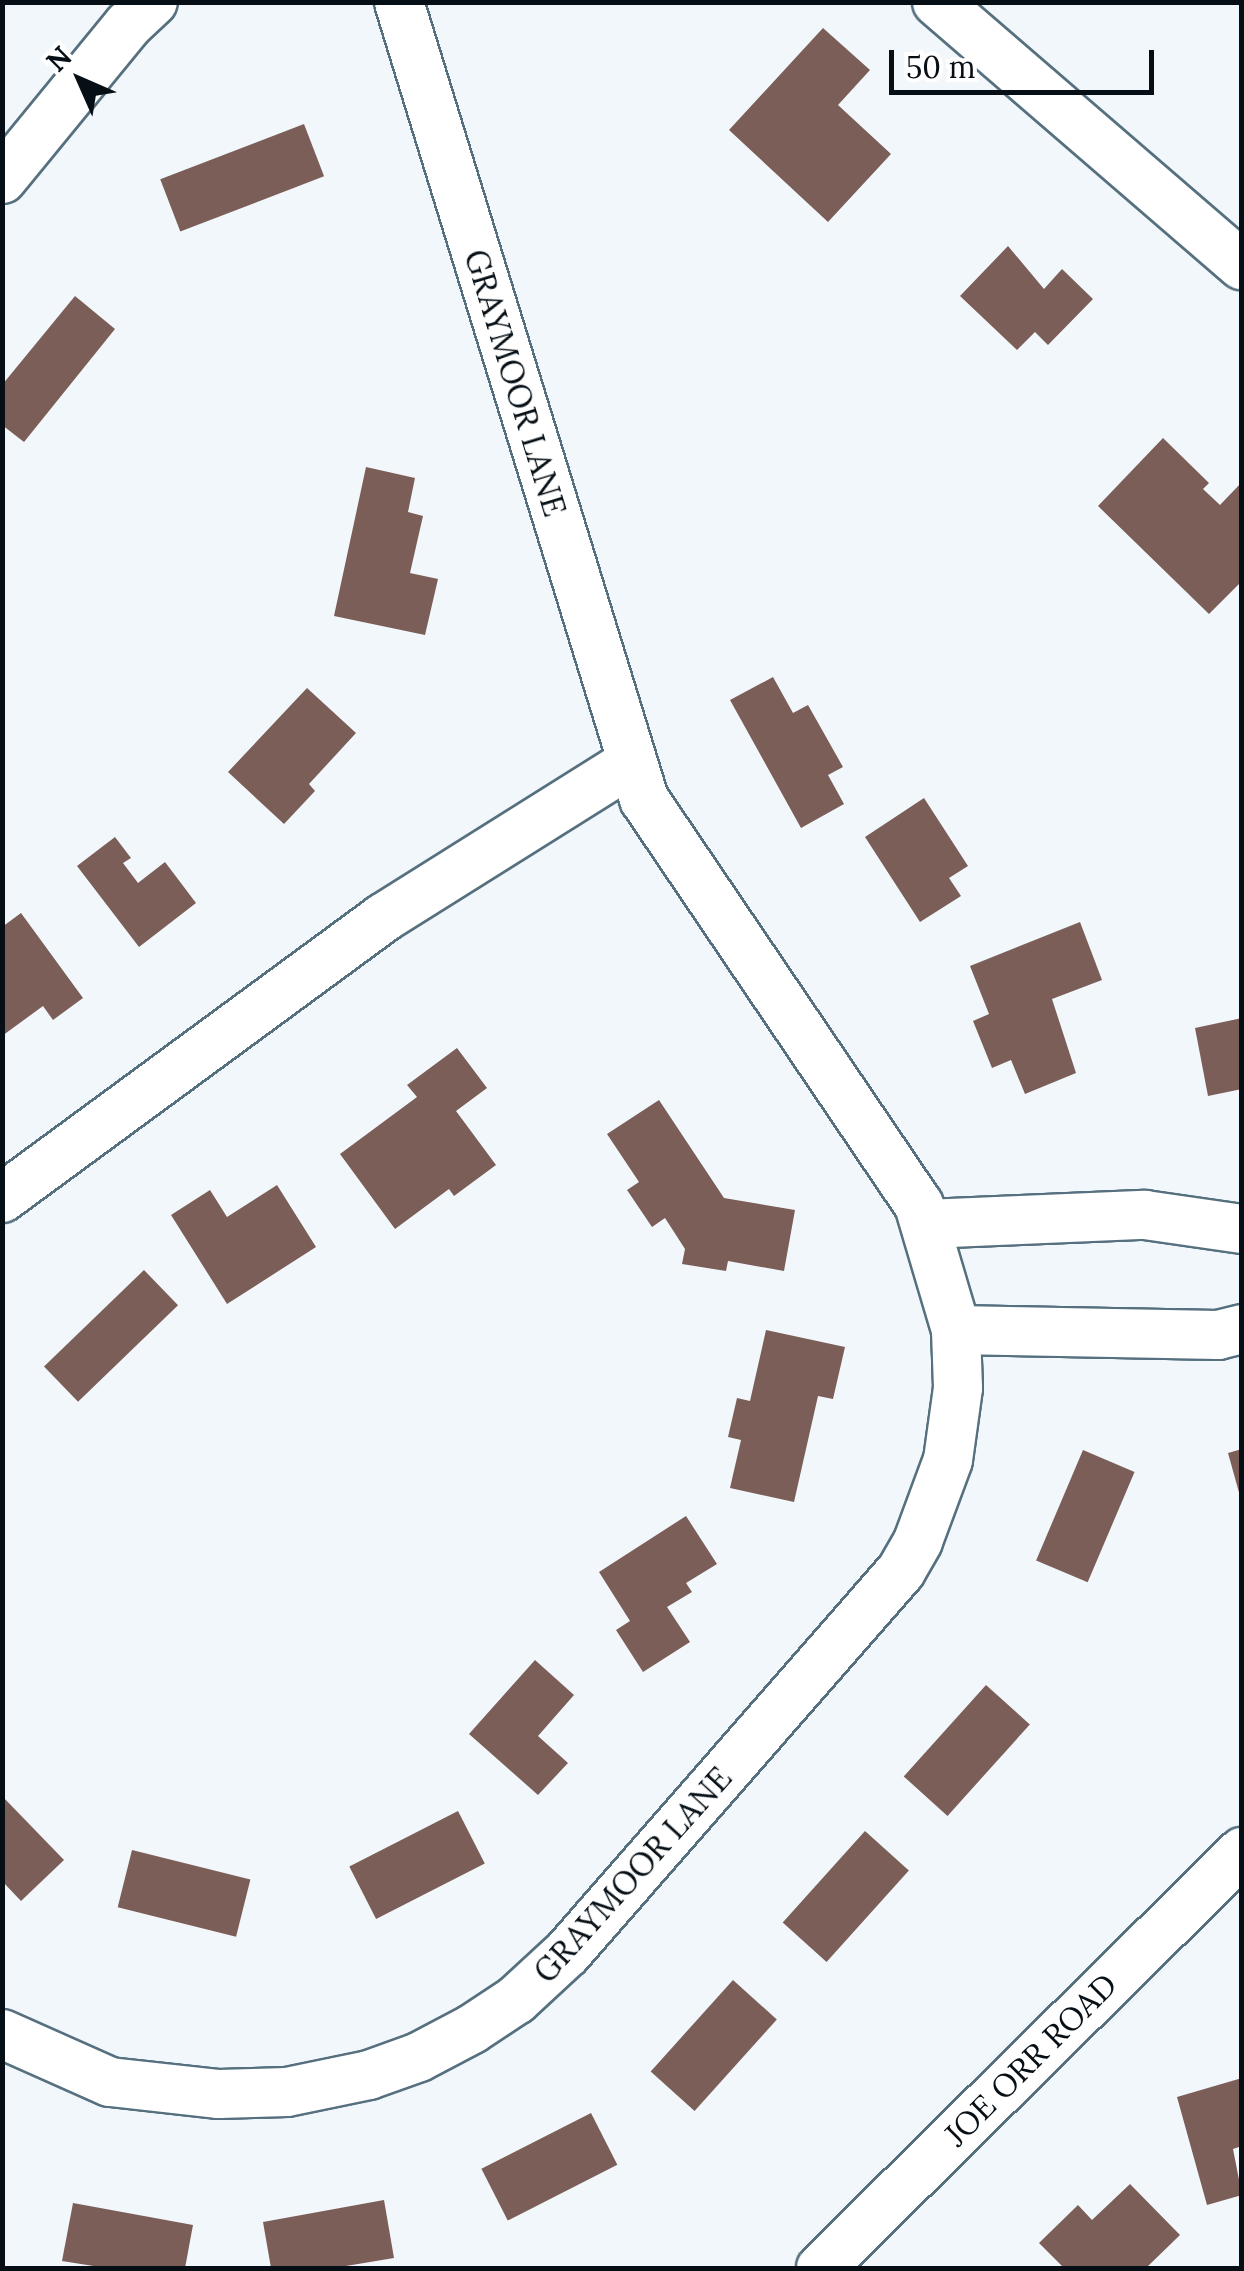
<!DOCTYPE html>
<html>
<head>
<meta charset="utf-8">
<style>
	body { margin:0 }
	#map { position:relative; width:1244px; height:2271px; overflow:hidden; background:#f2f7fb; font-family:Lora,serif }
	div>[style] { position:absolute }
	.building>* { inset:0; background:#7b5e58; transform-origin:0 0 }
	.roads { filter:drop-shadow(2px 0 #56707f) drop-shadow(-2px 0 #56707f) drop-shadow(0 2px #56707f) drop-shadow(0 -2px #56707f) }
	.minor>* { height:48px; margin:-24px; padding:0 24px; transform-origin:24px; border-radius:24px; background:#fff }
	span { translate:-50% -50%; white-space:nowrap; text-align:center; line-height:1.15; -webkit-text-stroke:10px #fff; paint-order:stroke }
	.street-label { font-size:32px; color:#060f15 }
	.frame { position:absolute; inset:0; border:5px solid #060f15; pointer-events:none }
	.north { position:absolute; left:30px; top:30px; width:100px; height:100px; -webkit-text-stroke:8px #fff; paint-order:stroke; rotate:315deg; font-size:28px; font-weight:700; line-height:40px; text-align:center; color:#060f15 }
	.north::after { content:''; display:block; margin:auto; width:35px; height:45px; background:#060f15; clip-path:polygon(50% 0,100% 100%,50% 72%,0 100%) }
	.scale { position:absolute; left:889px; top:50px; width:265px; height:45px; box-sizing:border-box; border:5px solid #060f15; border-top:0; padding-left:12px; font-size:30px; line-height:35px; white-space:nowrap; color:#060f15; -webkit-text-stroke:8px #fff; paint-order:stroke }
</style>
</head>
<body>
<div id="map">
	<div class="building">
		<i style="clip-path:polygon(823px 28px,870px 70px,838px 105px,891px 154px,828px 222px,729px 130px)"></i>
		<i style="left:304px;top:124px;width:56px;height:154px;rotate:69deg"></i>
		<i style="clip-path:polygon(1008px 246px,1044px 289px,1062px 269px,1093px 299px,1048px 345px,1035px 332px,1017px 350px,960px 296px)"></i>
		<i style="clip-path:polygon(75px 296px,115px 329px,24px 442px,2px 425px,2px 385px)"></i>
		<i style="clip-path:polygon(1163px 438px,1209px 483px,1203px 489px,1220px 505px,1242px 482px,1242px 581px,1209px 614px,1098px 506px)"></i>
		<i style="clip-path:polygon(366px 467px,415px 478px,408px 512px,423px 516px,410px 573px,438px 579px,425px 635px,334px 616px)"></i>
		<i style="clip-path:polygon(773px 677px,793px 713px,808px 705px,843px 767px,828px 775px,844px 804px,801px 828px,730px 700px)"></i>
		<i style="clip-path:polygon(307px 688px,356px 733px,309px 784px,315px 791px,284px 824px,228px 772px)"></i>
		<i style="clip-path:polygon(924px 798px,968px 866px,949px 878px,961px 896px,920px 922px,865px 837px)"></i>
		<i style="clip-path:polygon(115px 837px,131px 858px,123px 863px,138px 883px,165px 862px,196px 903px,139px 947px,77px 866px)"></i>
		<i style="clip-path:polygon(21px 913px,83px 998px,53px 1020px,43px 1006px,2px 1036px,2px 927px)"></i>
		<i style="clip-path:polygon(1080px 922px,1102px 980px,1052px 999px,1076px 1073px,1025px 1094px,1011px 1060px,992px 1068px,973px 1021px,989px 1014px,970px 966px)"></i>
		<i style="clip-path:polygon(1242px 1018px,1242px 1089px,1208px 1096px,1195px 1028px)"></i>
		<i style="clip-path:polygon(457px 1048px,487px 1088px,456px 1111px,496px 1165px,454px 1196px,449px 1189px,395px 1229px,340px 1154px,417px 1097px,407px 1085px)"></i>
		<i style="clip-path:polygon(659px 1100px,724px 1198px,795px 1210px,784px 1271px,728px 1261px,726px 1271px,682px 1264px,685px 1249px,665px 1218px,652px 1227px,627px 1190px,639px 1182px,607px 1134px)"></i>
		<i style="clip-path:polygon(277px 1185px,316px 1247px,227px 1304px,171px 1215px,210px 1190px,227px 1217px)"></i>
		<i style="left:144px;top:1270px;width:49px;height:139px;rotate:46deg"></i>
		<i style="clip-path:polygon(766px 1330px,845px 1347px,833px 1399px,818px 1396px,794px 1502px,730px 1488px,741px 1440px,728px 1437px,737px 1398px,750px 1401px)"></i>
		<i style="clip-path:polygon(1242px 1449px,1242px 1496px,1240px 1496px,1228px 1453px)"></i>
		<i style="left:1083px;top:1450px;width:56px;height:120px;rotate:23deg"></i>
		<i style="clip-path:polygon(686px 1516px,717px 1564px,686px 1583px,692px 1592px,667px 1607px,690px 1642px,643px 1672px,616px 1630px,630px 1621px,599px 1572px)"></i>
		<i style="clip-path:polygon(535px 1660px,574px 1695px,538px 1736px,568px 1763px,538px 1795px,469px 1734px)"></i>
		<i style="left:986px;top:1685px;width:59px;height:123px;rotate:42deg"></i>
		<i style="clip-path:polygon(2px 1796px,64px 1860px,21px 1901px,2px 1881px)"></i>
		<i style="left:458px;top:1811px;width:59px;height:122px;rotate:63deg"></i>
		<i style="left:865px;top:1831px;width:59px;height:123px;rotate:42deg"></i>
		<i style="left:132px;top:1850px;width:122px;height:59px;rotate:14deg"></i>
		<i style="left:733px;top:1980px;width:59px;height:123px;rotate:42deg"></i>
		<i style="clip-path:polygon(1242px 2078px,1242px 2146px,1233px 2149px,1242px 2195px,1207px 2205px,1177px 2097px)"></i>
		<i style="left:591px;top:2113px;width:58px;height:123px;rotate:63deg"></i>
		<i style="clip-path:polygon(1130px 2184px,1180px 2235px,1146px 2268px,1064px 2268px,1039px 2243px,1078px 2205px,1092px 2220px)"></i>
		<i style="clip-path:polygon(384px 2200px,394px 2258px,334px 2268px,271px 2268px,263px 2222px)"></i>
		<i style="clip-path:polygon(73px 2203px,193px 2225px,185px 2268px,106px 2268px,62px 2261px)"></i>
	</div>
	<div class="roads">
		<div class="minor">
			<i style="left:399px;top:2px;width:834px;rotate:72.91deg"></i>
			<i style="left:644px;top:799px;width:490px;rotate:55.9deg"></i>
			<i style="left:919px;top:1205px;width:130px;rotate:73.5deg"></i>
			<i style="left:937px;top:2px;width:403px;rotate:40.8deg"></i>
			<i style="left:2px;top:179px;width:199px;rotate:-50.7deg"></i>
			<i style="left:128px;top:25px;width:34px;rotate:-43deg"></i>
			<i style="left:2px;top:1198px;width:473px;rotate:-36.3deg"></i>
			<i style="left:383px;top:918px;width:292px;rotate:-32.1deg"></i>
			<i style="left:926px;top:1224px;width:219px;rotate:-2.4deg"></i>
			<i style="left:1145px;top:1215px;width:98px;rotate:8.2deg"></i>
			<i style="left:2px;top:2034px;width:118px;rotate:24deg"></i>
			<i style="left:110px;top:2082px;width:110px;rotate:6.3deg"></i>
			<i style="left:219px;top:2094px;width:68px;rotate:-1.7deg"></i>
			<i style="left:287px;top:2092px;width:84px;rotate:-11.7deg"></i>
			<i style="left:369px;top:2075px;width:53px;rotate:-19.8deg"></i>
			<i style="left:419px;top:2057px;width:60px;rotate:-27.8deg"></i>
			<i style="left:472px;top:2029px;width:53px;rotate:-33.4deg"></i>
			<i style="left:516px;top:2000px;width:69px;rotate:-42.7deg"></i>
			<i style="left:567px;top:1953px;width:507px;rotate:-48.84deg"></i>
			<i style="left:901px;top:1571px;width:34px;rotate:-60deg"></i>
			<i style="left:918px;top:1541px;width:86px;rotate:-69.7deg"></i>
			<i style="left:948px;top:1460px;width:73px;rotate:-82.1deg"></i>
			<i style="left:958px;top:1388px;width:58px;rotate:-92deg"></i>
			<i style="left:956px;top:1330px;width:262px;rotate:1.1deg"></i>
			<i style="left:1218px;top:1335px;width:25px;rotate:-14deg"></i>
			<i style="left:821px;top:2268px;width:592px;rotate:-44.66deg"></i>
		</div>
	</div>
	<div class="street-label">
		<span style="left:515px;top:383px;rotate:73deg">GRAYMOOR LANE</span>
		<span style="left:633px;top:1875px;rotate:-48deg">GRAYMOOR LANE</span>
		<span style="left:1031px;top:2060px;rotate:-45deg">JOE ORR ROAD</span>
	</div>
	<div class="frame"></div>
	<div class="north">N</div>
	<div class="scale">50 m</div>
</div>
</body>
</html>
